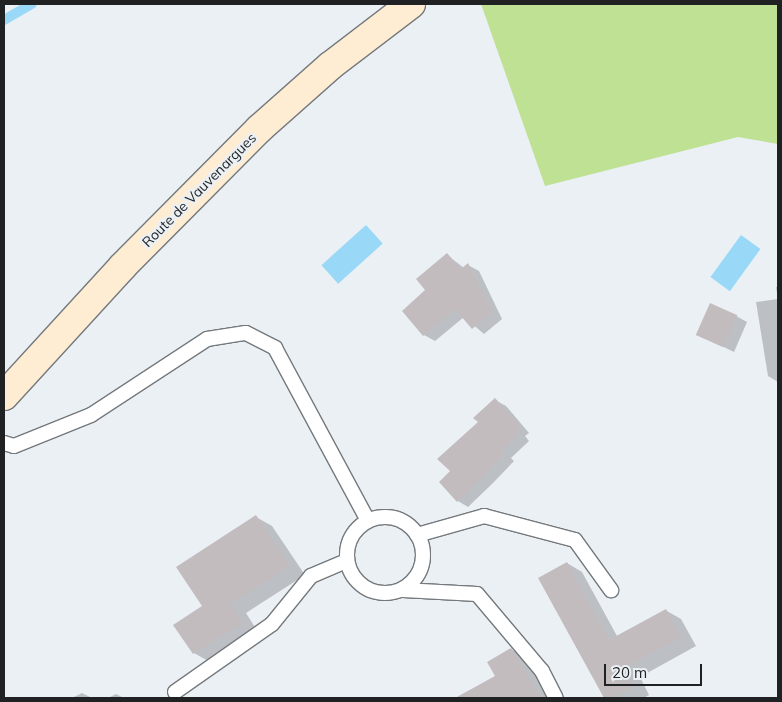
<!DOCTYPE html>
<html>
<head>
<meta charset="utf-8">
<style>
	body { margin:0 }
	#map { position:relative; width:782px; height:702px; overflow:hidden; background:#ebf0f5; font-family:Mulish,sans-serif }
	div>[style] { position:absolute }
	.green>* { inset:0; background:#bfe194 }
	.water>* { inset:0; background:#99d9f7; transform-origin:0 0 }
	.shadow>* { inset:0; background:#0003 }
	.stream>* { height:10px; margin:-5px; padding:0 5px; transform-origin:5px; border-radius:5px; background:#99d9f7 }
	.building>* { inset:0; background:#c3bcbe; transform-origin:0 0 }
	.roads { filter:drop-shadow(1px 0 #74797d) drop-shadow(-1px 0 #74797d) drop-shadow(0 1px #74797d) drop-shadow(0 -1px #74797d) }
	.service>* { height:14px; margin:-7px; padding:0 7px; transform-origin:7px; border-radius:7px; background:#fff }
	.service>.ring { margin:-7px; padding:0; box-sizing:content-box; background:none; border:14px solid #fff; border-radius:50% }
	.secondary>* { height:28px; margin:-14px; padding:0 14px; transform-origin:14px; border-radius:14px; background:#feedd2 }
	span { translate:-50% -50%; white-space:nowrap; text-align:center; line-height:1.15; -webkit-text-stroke:4.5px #ebf0f5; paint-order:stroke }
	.street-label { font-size:14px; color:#1f2123 }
	.frame { position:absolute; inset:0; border:5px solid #1f2123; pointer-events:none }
	.scale { position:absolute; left:604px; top:664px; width:98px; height:22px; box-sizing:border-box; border:2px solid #1f2123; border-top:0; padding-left:6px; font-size:15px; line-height:18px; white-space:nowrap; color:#1f2123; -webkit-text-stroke:4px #ebf0f5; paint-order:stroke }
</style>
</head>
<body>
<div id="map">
	<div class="green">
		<i style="clip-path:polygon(481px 4px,778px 4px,778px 144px,738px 137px,545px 186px)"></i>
	</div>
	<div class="water">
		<i style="left:366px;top:225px;width:25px;height:60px;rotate:48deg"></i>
		<i style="left:741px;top:235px;width:24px;height:52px;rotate:36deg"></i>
	</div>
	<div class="shadow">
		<i style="clip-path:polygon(447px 255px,464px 268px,468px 265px,479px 271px,502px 319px,484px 334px,464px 317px,435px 341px,424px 335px,427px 290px)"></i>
		<i style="clip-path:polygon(776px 287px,778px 287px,778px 382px,768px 376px,756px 302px,778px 299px)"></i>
		<i style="clip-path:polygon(736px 316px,747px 322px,734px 352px,697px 334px)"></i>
		<i style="clip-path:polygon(495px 400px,506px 406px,529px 433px,525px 436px,529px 441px,511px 458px,514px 461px,494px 482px,468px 507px,458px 501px,452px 471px)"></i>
		<i style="clip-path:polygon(256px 517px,272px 526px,305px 575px,246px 613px,258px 632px,210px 662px,194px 653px,203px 606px)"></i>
		<i style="clip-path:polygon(567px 563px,582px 572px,617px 636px,665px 610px,681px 619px,696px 646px,640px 677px,649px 695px,644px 698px,605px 698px,540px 579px)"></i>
		<i style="clip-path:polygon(511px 649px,527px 659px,550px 698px,458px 698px,497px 676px)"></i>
		<i style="clip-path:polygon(82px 693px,92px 698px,72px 698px)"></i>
		<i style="clip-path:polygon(116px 694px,124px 698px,108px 698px)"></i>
	</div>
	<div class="stream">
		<i style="left:4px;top:20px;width:32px;rotate:-30deg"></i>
	</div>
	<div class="building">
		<i style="clip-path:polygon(447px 253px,461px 269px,468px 263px,492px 313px,472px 329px,455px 309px,423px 336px,402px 311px,425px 290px,416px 279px)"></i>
		<i style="left:710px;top:303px;width:30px;height:35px;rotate:24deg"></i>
		<i style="clip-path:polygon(495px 398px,520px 426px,515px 430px,519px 434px,501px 451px,504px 454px,484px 476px,457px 502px,439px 482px,450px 471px,437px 459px,478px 422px,473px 418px)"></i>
		<i style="clip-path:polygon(256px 515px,290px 566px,231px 604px,243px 623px,193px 654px,173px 625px,202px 606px,176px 567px)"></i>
		<i style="clip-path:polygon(567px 562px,609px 640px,666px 609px,681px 637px,625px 668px,635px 686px,613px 698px,604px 698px,538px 578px)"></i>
		<i style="clip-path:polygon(511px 648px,541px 698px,455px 698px,495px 676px,487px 662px)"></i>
	</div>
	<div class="roads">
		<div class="service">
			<i style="left:4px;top:443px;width:10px;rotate:17deg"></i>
			<i style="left:14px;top:446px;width:83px;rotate:-21.9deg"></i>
			<i style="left:91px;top:415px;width:139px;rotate:-33.2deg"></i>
			<i style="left:207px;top:339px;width:39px;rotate:-9deg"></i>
			<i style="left:246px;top:333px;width:33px;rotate:27deg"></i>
			<i style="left:275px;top:348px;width:194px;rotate:61.7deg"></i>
			<i class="ring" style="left:347px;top:517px;width:62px;height:62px"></i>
			<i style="left:417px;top:535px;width:70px;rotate:-15.8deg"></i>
			<i style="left:484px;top:516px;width:94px;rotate:14.8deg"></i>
			<i style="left:575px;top:540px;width:62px;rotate:54.2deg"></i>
			<i style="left:403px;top:590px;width:74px;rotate:3.1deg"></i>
			<i style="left:477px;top:594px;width:101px;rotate:49.8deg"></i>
			<i style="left:542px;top:671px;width:30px;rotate:63deg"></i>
			<i style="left:175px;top:692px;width:118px;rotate:-35deg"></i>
			<i style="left:272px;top:624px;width:62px;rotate:-50.9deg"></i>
			<i style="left:311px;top:576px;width:38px;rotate:-23deg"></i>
		</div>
		<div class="secondary">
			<i style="left:4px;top:396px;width:176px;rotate:-47.5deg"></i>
			<i style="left:123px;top:266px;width:193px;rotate:-45.2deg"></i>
			<i style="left:259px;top:129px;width:95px;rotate:-41.6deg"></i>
			<i style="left:330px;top:66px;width:102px;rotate:-37.4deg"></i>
		</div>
	</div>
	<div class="street-label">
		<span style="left:199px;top:190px;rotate:-45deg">Route de Vauvenargues</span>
	</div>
	<div class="frame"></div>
	<div class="scale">20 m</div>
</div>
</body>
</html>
